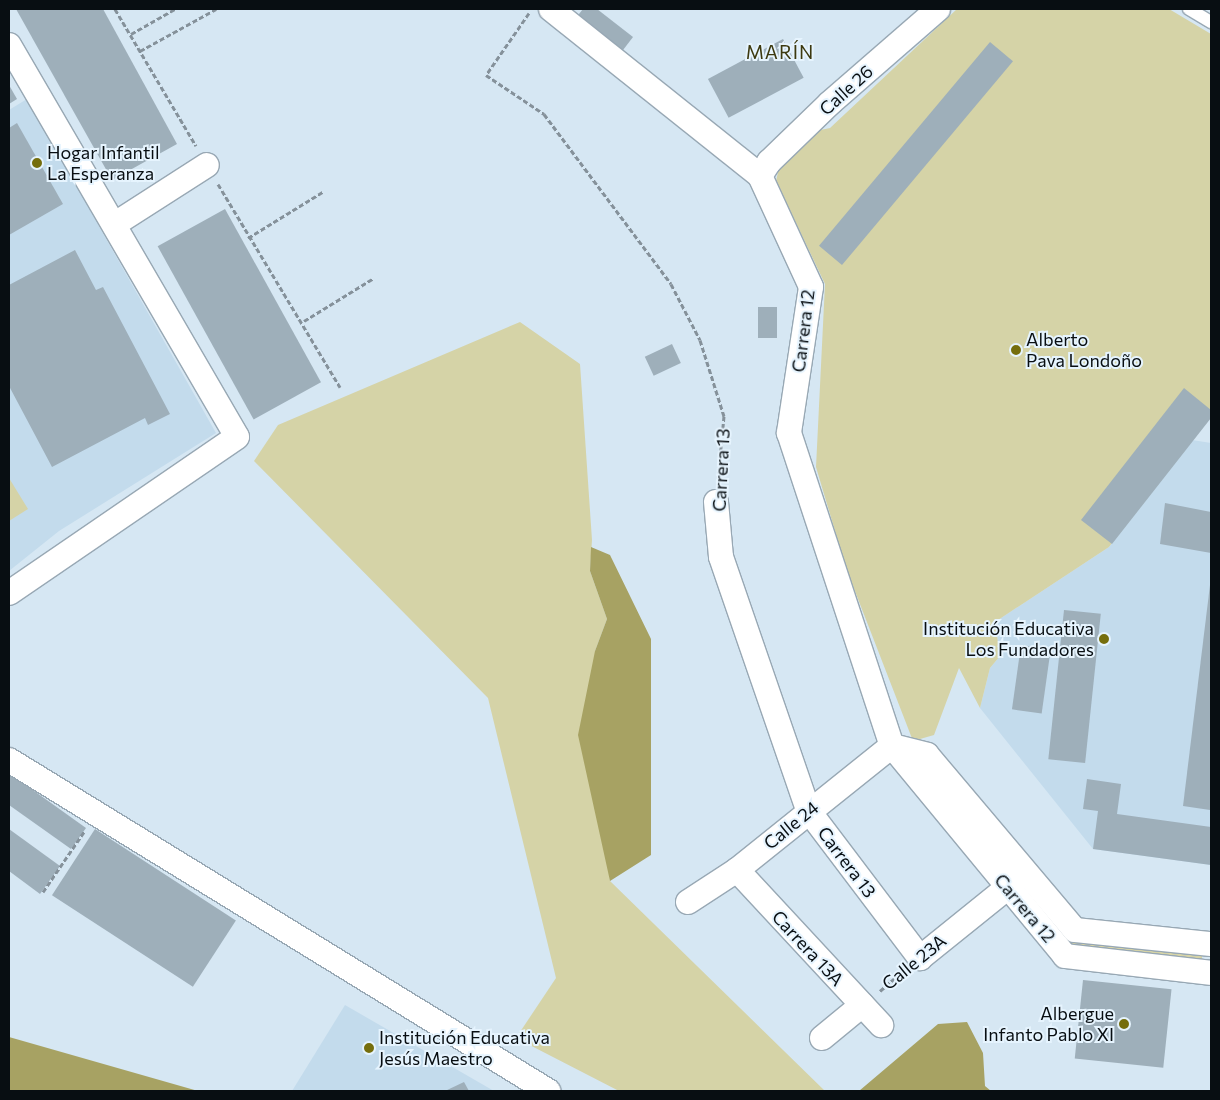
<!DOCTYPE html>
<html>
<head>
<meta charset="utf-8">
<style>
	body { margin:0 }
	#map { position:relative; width:1220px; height:1100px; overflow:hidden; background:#d6e7f3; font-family:Commissioner,sans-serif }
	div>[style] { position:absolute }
	.built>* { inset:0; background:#c3dbec }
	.green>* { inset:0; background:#d5d3a7 }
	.forest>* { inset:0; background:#a7a263 }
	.building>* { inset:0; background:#9eafba; transform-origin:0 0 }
	.path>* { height:3px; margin-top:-1.5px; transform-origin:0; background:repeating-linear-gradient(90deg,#85919a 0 5px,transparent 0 7.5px) }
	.roads { filter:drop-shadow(1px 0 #98a8b4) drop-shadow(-1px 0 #98a8b4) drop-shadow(0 1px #98a8b4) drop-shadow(0 -1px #98a8b4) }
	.service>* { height:12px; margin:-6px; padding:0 6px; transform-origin:6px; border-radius:6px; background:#fff }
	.minor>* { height:24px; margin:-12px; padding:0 12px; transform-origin:12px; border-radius:12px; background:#fff }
	.dots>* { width:14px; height:14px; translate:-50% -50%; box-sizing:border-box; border:2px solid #e6f4fe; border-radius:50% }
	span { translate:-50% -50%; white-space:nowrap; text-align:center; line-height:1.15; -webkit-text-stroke:4px #e6f4fe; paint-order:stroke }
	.street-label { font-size:18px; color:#080e12 }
	.poi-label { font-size:18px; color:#080e12 }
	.left { translate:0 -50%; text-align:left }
	.right { translate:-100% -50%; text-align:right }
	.neighbourhood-label { font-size:19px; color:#3c390f; letter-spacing:1px }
	.frame { position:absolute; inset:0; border:10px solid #080e12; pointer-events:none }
</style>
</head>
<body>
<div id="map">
	<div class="built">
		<i style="clip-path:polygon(27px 99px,216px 433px,59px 531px,9px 571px,9px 110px)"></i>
		<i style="clip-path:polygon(1192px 440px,1211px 443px,1211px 865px,1093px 849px,980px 708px,990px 668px,1000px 656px,995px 622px,1109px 547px)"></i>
		<i style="clip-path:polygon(345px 1005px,494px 1091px,292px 1091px)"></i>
	</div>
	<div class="green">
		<i style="clip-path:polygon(957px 9px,1169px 9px,1211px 34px,1211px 417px,1109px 547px,995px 622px,1000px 656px,990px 668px,980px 708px,959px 668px,934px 735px,913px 741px,846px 568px,816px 467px,825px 284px,776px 181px,782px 155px,811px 132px,830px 128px)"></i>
		<i style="clip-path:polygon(520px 322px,580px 364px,592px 540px,590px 571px,607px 619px,595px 651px,610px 881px,825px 1091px,619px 1091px,516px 1038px,556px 978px,488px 698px,254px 461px,278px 425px)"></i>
		<i style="clip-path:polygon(9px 478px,28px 509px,9px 521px)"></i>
		<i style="clip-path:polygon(937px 774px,1071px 942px,1202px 956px,1202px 966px,1071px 948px)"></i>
	</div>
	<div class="forest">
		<i style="clip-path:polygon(591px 547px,610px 555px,651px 639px,651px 855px,610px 881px,578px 735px,595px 651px,607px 619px,590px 571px)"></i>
		<i style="clip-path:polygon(967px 1022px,983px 1053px,985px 1086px,991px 1091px,859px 1091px,938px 1024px)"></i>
		<i style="clip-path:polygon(9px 1037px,198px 1091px,9px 1091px)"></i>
	</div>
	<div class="building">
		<i style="clip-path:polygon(16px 9px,103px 9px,177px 144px,112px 180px)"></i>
		<i style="clip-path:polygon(583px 9px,597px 9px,633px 37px,620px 54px,575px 19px)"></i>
		<i style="left:783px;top:39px;width:44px;height:85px;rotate:62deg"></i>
		<i style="left:990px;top:42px;width:30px;height:266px;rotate:40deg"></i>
		<i style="clip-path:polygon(9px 85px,17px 99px,9px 104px)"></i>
		<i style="clip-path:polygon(17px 123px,63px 204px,9px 235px,9px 128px)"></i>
		<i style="left:225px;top:209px;width:198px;height:77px;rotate:61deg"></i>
		<i style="clip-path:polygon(75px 250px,96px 290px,103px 287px,170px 414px,148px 425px,145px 418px,52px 467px,9px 386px,9px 285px)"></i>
		<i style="left:758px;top:307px;width:19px;height:31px"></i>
		<i style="left:672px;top:344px;width:21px;height:30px;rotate:65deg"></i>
		<i style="clip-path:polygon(1184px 388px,1211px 410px,1211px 418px,1112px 544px,1081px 520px)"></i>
		<i style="clip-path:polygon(1165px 503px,1211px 512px,1211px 553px,1160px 544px)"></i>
		<i style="clip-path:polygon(1210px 585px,1211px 799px,1210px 810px,1183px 806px)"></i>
		<i style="left:1064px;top:610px;width:37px;height:150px;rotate:6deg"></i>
		<i style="left:1021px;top:645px;width:30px;height:65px;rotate:8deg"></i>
		<i style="clip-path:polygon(9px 773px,86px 828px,71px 849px,9px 805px)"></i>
		<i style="clip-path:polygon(1087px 779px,1121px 784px,1117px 814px,1211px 827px,1211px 865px,1093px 849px,1098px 811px,1083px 809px)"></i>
		<i style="clip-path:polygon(9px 829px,60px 866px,40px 894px,9px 871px)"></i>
		<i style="left:95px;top:829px;width:168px;height:79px;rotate:33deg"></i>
		<i style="left:1083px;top:980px;width:89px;height:79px;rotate:6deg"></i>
		<i style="clip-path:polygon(464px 1082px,469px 1091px,445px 1091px)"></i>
	</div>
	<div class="path">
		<i style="left:115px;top:9px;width:159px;rotate:59.4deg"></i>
		<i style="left:529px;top:13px;width:75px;rotate:124.7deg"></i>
		<i style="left:486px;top:75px;width:70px;rotate:33.9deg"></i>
		<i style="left:544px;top:114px;width:212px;rotate:53.2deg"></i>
		<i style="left:671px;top:284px;width:63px;rotate:62.6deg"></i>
		<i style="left:700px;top:340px;width:80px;rotate:72.5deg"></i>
		<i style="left:724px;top:416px;width:63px;rotate:95.4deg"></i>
		<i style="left:131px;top:34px;width:51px;rotate:-29.6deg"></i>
		<i style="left:140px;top:51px;width:87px;rotate:-28.9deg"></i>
		<i style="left:218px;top:184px;width:237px;rotate:59deg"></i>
		<i style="left:248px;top:238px;width:89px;rotate:-31.7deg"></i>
		<i style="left:304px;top:321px;width:82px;rotate:-31.6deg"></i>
		<i style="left:43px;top:892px;width:73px;rotate:-55.7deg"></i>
		<i style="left:880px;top:991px;width:29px;rotate:-41deg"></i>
	</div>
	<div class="roads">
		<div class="service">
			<i style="left:1189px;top:9px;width:26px;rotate:31deg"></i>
		</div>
		<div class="minor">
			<i style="left:551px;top:9px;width:268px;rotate:38.6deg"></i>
			<i style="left:760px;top:176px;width:122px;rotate:65.3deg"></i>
			<i style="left:811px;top:287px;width:148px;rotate:98.6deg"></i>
			<i style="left:789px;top:433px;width:330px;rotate:71.8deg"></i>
			<i style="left:892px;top:746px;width:272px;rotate:50.5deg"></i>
			<i style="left:1065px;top:956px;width:147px;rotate:6.6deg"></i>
			<i style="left:9px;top:45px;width:453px;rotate:59.8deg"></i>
			<i style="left:237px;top:437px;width:276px;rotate:145.6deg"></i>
			<i style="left:760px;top:176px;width:17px;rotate:-57deg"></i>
			<i style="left:769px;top:162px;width:85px;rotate:-44deg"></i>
			<i style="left:830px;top:103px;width:143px;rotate:-41deg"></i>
			<i style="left:115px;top:224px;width:109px;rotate:-32.7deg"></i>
			<i style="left:716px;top:502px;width:55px;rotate:84.8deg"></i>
			<i style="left:721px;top:557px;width:268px;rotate:71deg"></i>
			<i style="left:808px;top:810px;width:186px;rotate:52.9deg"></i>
			<i style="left:920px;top:958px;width:113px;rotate:-38.9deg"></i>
			<i style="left:892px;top:746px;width:36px;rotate:14deg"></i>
			<i style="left:927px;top:755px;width:229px;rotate:49.8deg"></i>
			<i style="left:1075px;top:930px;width:137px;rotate:5.9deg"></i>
			<i style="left:9px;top:760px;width:633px;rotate:31.55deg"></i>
			<i style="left:737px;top:870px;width:212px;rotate:47.1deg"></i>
			<i style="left:688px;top:902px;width:59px;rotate:-33.1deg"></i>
			<i style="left:737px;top:870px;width:198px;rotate:-38.7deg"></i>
			<i style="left:822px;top:1038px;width:52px;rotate:-39.5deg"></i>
		</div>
	</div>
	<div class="dots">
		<i style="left:37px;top:163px;background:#756e0d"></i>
		<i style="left:1016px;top:350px;background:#756e0d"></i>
		<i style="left:1104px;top:639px;background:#756e0d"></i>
		<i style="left:1124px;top:1024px;background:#756e0d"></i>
		<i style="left:369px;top:1048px;background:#756e0d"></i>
	</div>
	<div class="street-label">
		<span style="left:846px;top:90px;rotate:-42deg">Calle 26</span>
		<span style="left:803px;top:331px;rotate:-83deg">Carrera 12</span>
		<span style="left:721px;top:470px;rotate:-87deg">Carrera 13</span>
		<span style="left:791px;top:825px;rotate:-39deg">Calle 24</span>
		<span style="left:847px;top:862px;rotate:53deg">Carrera 13</span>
		<span style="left:1025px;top:908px;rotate:50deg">Carrera 12</span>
		<span style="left:808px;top:948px;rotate:47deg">Carrera 13A</span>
		<span style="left:914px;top:962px;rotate:-39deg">Calle 23A</span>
	</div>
	<div class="poi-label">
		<span class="left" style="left:47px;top:163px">Hogar Infantil<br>La Esperanza</span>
		<span class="left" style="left:1026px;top:350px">Alberto<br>Pava Londoño</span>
		<span class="right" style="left:1094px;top:639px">Institución Educativa<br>Los Fundadores</span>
		<span class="right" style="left:1114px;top:1024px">Albergue<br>Infanto Pablo XI</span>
		<span class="left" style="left:379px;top:1048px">Institución Educativa<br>Jesús Maestro</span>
	</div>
	<div class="neighbourhood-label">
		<span style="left:780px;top:52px">MARÍN</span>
	</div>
	<div class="frame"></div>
</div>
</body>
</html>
